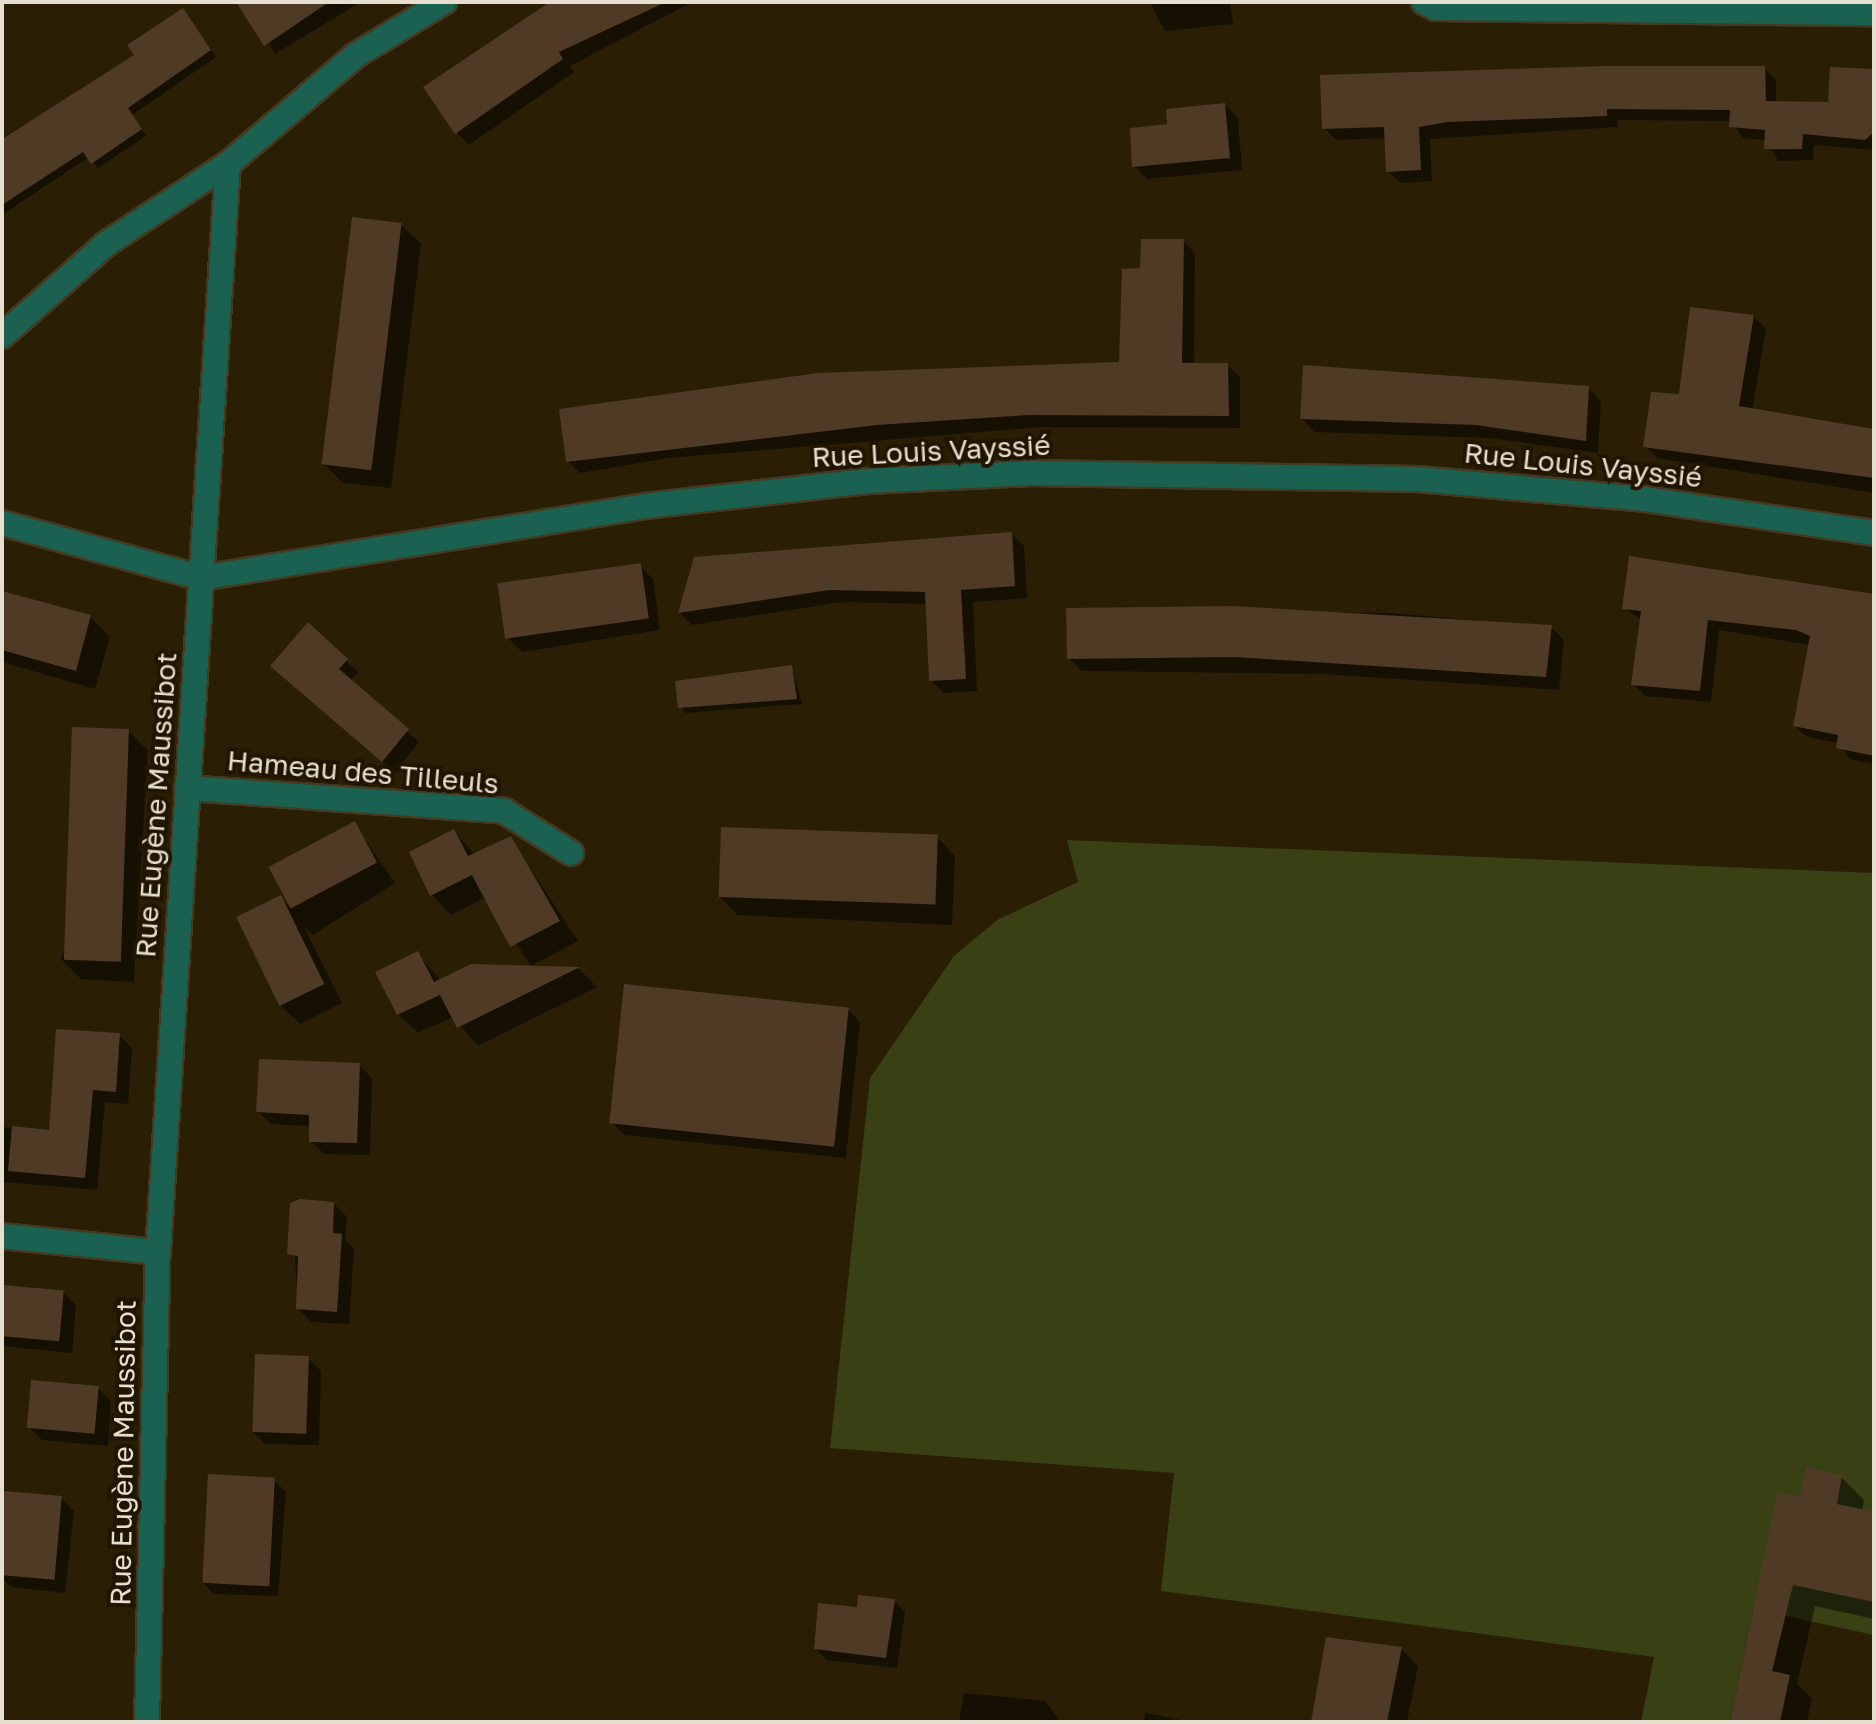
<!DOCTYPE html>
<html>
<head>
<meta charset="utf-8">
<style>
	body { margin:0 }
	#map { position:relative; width:1876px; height:1724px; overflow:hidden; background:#2a1f05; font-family:"Golos Text",sans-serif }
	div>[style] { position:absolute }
	.green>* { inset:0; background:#394013 }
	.shadow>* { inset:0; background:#0007 }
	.building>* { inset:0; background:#4f3a25; transform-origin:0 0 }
	.roads { filter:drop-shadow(2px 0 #443a21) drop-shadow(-2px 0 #443a21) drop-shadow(0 2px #443a21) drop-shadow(0 -2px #443a21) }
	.minor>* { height:24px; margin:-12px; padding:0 12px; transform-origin:12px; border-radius:12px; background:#1b6152 }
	span { translate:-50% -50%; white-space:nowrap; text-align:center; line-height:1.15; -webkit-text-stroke:8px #211500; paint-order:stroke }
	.street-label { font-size:28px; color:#e6dfd0 }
	.frame { position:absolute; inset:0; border:4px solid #e6dfd0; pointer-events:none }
</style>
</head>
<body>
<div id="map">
	<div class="green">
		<i style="clip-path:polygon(1067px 840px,1874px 873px,1874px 1635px,1753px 1609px,1730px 1722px,1641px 1722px,1654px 1657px,1161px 1591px,1174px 1473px,830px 1448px,870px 1078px,954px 956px,997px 920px,1078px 882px)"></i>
	</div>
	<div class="shadow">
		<i style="clip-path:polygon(246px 2px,361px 2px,275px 54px)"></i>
		<i style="clip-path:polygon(557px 2px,692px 2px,570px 66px,574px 72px,469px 145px,457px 133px)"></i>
		<i style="clip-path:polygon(1150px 2px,1230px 2px,1233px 24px,1165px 31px)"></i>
		<i style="clip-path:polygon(183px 10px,216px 57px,132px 115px,146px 136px,98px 168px,89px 157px,2px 215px,2px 138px,137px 56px)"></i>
		<i style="clip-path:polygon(1764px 68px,1776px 80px,1776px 103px,1830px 104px,1874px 71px,1874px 150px,1814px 145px,1813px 160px,1778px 161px,1767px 140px,1743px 138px,1731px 121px,1618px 120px,1618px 127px,1430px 139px,1432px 181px,1400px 183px,1388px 171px,1387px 138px,1336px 140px,1324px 128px)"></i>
		<i style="clip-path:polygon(1225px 105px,1238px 118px,1242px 170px,1147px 179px,1134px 166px,1169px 126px)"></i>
		<i style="clip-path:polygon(401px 225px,421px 244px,391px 488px,343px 483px,323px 463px)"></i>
		<i style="clip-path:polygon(1183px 241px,1195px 253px,1194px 365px,1227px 365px,1240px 377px,1240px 428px,1041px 427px,669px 458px,580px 473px,568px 461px,1121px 364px,1142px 270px)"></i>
		<i style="clip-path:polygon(1754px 317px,1766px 329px,1752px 411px,1874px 432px,1874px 493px,1657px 458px,1645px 446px)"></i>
		<i style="clip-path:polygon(1588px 388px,1601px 401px,1598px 453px,1490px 438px,1315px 432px,1302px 419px)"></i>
		<i style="clip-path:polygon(1011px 534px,1024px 546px,1027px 598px,973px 602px,977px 691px,943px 693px,931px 680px,927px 604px,843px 602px,692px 625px,680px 613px,696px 559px)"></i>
		<i style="clip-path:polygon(640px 566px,653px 579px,660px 630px,522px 652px,509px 639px)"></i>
		<i style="clip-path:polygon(2px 593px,90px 617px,110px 637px,95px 689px,2px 662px)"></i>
		<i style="clip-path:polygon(1874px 598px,1874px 764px,1849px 759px,1839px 743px,1807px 737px,1795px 726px,1810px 645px,1719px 630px,1711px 702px,1645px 696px,1633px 684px,1642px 620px,1624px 608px)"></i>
		<i style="clip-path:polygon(1068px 610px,1390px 613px,1551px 627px,1564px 640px,1559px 690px,1324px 674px,1082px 671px,1069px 658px)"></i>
		<i style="clip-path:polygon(308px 625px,358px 672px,350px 681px,419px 742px,395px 772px,284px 677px)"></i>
		<i style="clip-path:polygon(792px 667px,802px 704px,686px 713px,680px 707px)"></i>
		<i style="clip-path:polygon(128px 731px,148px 750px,134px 982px,81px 979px,61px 959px)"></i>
		<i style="clip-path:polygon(354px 823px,395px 883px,313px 935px,304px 927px,342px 1003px,300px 1024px,280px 1005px,280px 898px,289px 906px)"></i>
		<i style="clip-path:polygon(454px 831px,475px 855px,510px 838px,578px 941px,531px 966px,486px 897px,451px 915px,432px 895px,411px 853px)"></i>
		<i style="clip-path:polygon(937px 837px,955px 856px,952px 925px,737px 915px,719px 896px)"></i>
		<i style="clip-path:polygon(417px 953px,441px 981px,471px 966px,579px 969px,597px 987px,478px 1046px,453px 1017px,418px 1033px,398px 1014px)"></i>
		<i style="clip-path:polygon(848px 1009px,860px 1022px,846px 1158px,624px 1135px,612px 1122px)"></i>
		<i style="clip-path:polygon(119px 1035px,132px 1048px,128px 1104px,105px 1102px,97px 1190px,2px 1182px,2px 1127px,51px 1132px)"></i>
		<i style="clip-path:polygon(359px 1065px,372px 1078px,370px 1155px,324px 1154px,311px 1141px,311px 1126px,271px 1124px,258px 1111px)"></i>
		<i style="clip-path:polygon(334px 1204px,347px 1217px,345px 1240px,354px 1249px,349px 1324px,311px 1322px,298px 1309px,292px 1205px)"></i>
		<i style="clip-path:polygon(2px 1287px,63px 1292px,76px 1305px,72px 1353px,2px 1346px)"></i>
		<i style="clip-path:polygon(308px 1358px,321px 1371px,319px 1445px,265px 1444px,252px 1431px)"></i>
		<i style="clip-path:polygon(98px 1388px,111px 1401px,108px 1446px,42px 1440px,29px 1427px)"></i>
		<i style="clip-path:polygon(1841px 1477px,1864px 1500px,1862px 1511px,1874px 1514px,1874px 1619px,1815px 1606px,1797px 1684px,1812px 1699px,1807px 1722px,1736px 1722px,1802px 1499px)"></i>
		<i style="clip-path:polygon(274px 1480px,286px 1492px,278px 1596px,214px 1594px,202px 1582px)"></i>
		<i style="clip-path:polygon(6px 1493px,61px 1498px,74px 1511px,65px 1593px,11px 1587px,2px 1578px)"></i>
		<i style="clip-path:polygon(894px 1601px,905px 1612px,897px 1668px,827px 1660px,816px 1649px,859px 1609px)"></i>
		<i style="clip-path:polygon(1401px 1649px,1418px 1666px,1407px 1722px,1336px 1722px)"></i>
		<i style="clip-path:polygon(964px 1693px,1045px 1701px,1061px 1722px,959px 1722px)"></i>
		<i style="clip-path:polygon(1145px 1713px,1192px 1722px,1144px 1722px)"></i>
	</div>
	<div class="building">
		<i style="clip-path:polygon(236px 2px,329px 2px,264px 46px)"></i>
		<i style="clip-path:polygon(550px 2px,666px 2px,559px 52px,563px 59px,455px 134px,423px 87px)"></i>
		<i style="clip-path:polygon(183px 8px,211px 50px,128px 108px,142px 129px,91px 164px,83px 152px,2px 205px,2px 139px,134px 55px,127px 45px)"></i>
		<i style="clip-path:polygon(1607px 66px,1765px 66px,1766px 101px,1828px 102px,1830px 67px,1874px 69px,1874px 132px,1865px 140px,1803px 134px,1802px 149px,1764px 149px,1765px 130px,1729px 127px,1730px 110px,1607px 109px,1607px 116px,1448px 122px,1419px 127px,1421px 170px,1386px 172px,1384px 127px,1322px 129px,1320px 75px)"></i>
		<i style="clip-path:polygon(1225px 103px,1230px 158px,1132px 167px,1130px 128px,1167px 124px,1166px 109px)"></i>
		<i style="left:352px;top:217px;width:50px;height:249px;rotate:7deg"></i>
		<i style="clip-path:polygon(1141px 239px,1184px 239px,1182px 363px,1228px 363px,1229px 416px,1028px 415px,877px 425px,566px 462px,559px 409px,818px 373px,1119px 362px,1122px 269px,1140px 268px)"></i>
		<i style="clip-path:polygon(1690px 307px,1754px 315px,1739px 406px,1874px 429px,1874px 478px,1643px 447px,1651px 392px,1679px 394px)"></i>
		<i style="clip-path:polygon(1303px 365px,1589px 386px,1586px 441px,1476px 425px,1300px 419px)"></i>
		<i style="clip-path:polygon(1012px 532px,1015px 586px,961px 590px,966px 679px,929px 681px,925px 592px,829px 590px,678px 613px,694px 557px)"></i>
		<i style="clip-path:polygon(1629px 556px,1874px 594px,1874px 756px,1836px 748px,1838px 735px,1793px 726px,1810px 636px,1796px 630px,1708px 620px,1700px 691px,1631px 685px,1641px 611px,1622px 609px)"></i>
		<i style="left:641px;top:563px;width:56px;height:145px;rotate:82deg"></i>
		<i style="clip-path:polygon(2px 591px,91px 615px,76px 671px,2px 650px)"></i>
		<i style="clip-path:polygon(1233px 606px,1552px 625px,1546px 677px,1235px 657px,1067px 659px,1066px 608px)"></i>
		<i style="clip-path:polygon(308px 622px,348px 659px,339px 669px,409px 729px,382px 762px,270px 666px)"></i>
		<i style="clip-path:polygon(792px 665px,797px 699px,678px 708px,675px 681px)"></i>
		<i style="left:72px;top:727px;width:57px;height:233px;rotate:2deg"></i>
		<i style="left:355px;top:821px;width:47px;height:98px;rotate:62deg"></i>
		<i style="left:721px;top:827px;width:217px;height:70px;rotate:2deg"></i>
		<i style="clip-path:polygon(454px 829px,468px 856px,511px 836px,560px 921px,510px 947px,472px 875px,430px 896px,409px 852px)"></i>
		<i style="left:281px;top:895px;width:99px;height:50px;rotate:64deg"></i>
		<i style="clip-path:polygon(418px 951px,434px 982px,471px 964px,580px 967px,457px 1028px,440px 995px,397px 1015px,375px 972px)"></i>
		<i style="left:624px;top:984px;width:226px;height:140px;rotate:6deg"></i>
		<i style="clip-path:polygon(56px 1029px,120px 1033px,116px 1092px,93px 1090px,85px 1178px,8px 1171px,12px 1126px,49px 1130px)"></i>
		<i style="clip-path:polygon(259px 1059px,360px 1063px,357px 1143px,309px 1142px,309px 1115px,256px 1112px)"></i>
		<i style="clip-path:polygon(300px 1199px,334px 1202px,333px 1233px,342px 1234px,337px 1312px,296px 1309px,298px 1256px,287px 1254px,290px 1203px)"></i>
		<i style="left:2px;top:1285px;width:62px;height:51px;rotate:5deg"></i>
		<i style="left:255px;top:1354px;width:54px;height:78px;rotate:2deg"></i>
		<i style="left:31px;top:1380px;width:68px;height:48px;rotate:5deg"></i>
		<i style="clip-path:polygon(1806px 1467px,1842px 1475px,1837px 1504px,1874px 1512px,1874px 1602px,1793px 1585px,1772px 1671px,1790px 1675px,1780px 1722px,1730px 1722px,1777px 1492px,1800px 1496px)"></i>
		<i style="left:208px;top:1474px;width:67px;height:109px;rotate:3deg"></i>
		<i style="left:4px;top:1491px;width:58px;height:84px;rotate:5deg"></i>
		<i style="clip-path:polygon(858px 1595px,895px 1599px,886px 1658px,814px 1649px,818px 1603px,857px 1607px)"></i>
		<i style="clip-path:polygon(1326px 1637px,1402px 1647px,1387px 1722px,1311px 1722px)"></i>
	</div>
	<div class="roads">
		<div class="minor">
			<i style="left:1424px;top:2px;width:13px;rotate:27deg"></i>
			<i style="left:1436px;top:8px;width:438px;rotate:0.7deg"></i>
			<i style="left:2px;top:336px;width:139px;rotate:-41.5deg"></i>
			<i style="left:106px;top:244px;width:146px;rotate:-33.3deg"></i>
			<i style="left:2px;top:523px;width:206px;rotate:15.4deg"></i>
			<i style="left:201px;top:578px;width:450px;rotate:-9.2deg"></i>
			<i style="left:645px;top:506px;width:224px;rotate:-6.4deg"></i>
			<i style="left:868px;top:481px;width:163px;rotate:-2.8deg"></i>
			<i style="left:1031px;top:473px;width:386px;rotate:0.9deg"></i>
			<i style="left:1417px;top:479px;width:228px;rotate:5deg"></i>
			<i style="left:1644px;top:499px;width:232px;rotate:8.4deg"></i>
			<i style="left:187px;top:788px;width:318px;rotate:4.1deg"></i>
			<i style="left:504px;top:811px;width:79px;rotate:32.1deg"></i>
			<i style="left:2px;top:1236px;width:157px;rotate:5.9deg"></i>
			<i style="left:147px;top:1722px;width:470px;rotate:-88.7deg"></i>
			<i style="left:158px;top:1252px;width:1090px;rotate:-86.32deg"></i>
			<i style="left:228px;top:164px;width:168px;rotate:-40.4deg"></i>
			<i style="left:356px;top:55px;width:103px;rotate:-31.1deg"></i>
		</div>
	</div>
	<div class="street-label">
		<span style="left:931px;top:451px;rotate:-3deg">Rue Louis Vayssié</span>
		<span style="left:1583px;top:465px;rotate:6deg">Rue Louis Vayssié</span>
		<span style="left:363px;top:772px;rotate:5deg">Hameau des Tilleuls</span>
		<span style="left:156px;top:805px;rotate:-86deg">Rue Eugène Maussibot</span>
		<span style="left:123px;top:1453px;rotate:-89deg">Rue Eugène Maussibot</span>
	</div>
	<div class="frame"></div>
</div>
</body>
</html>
